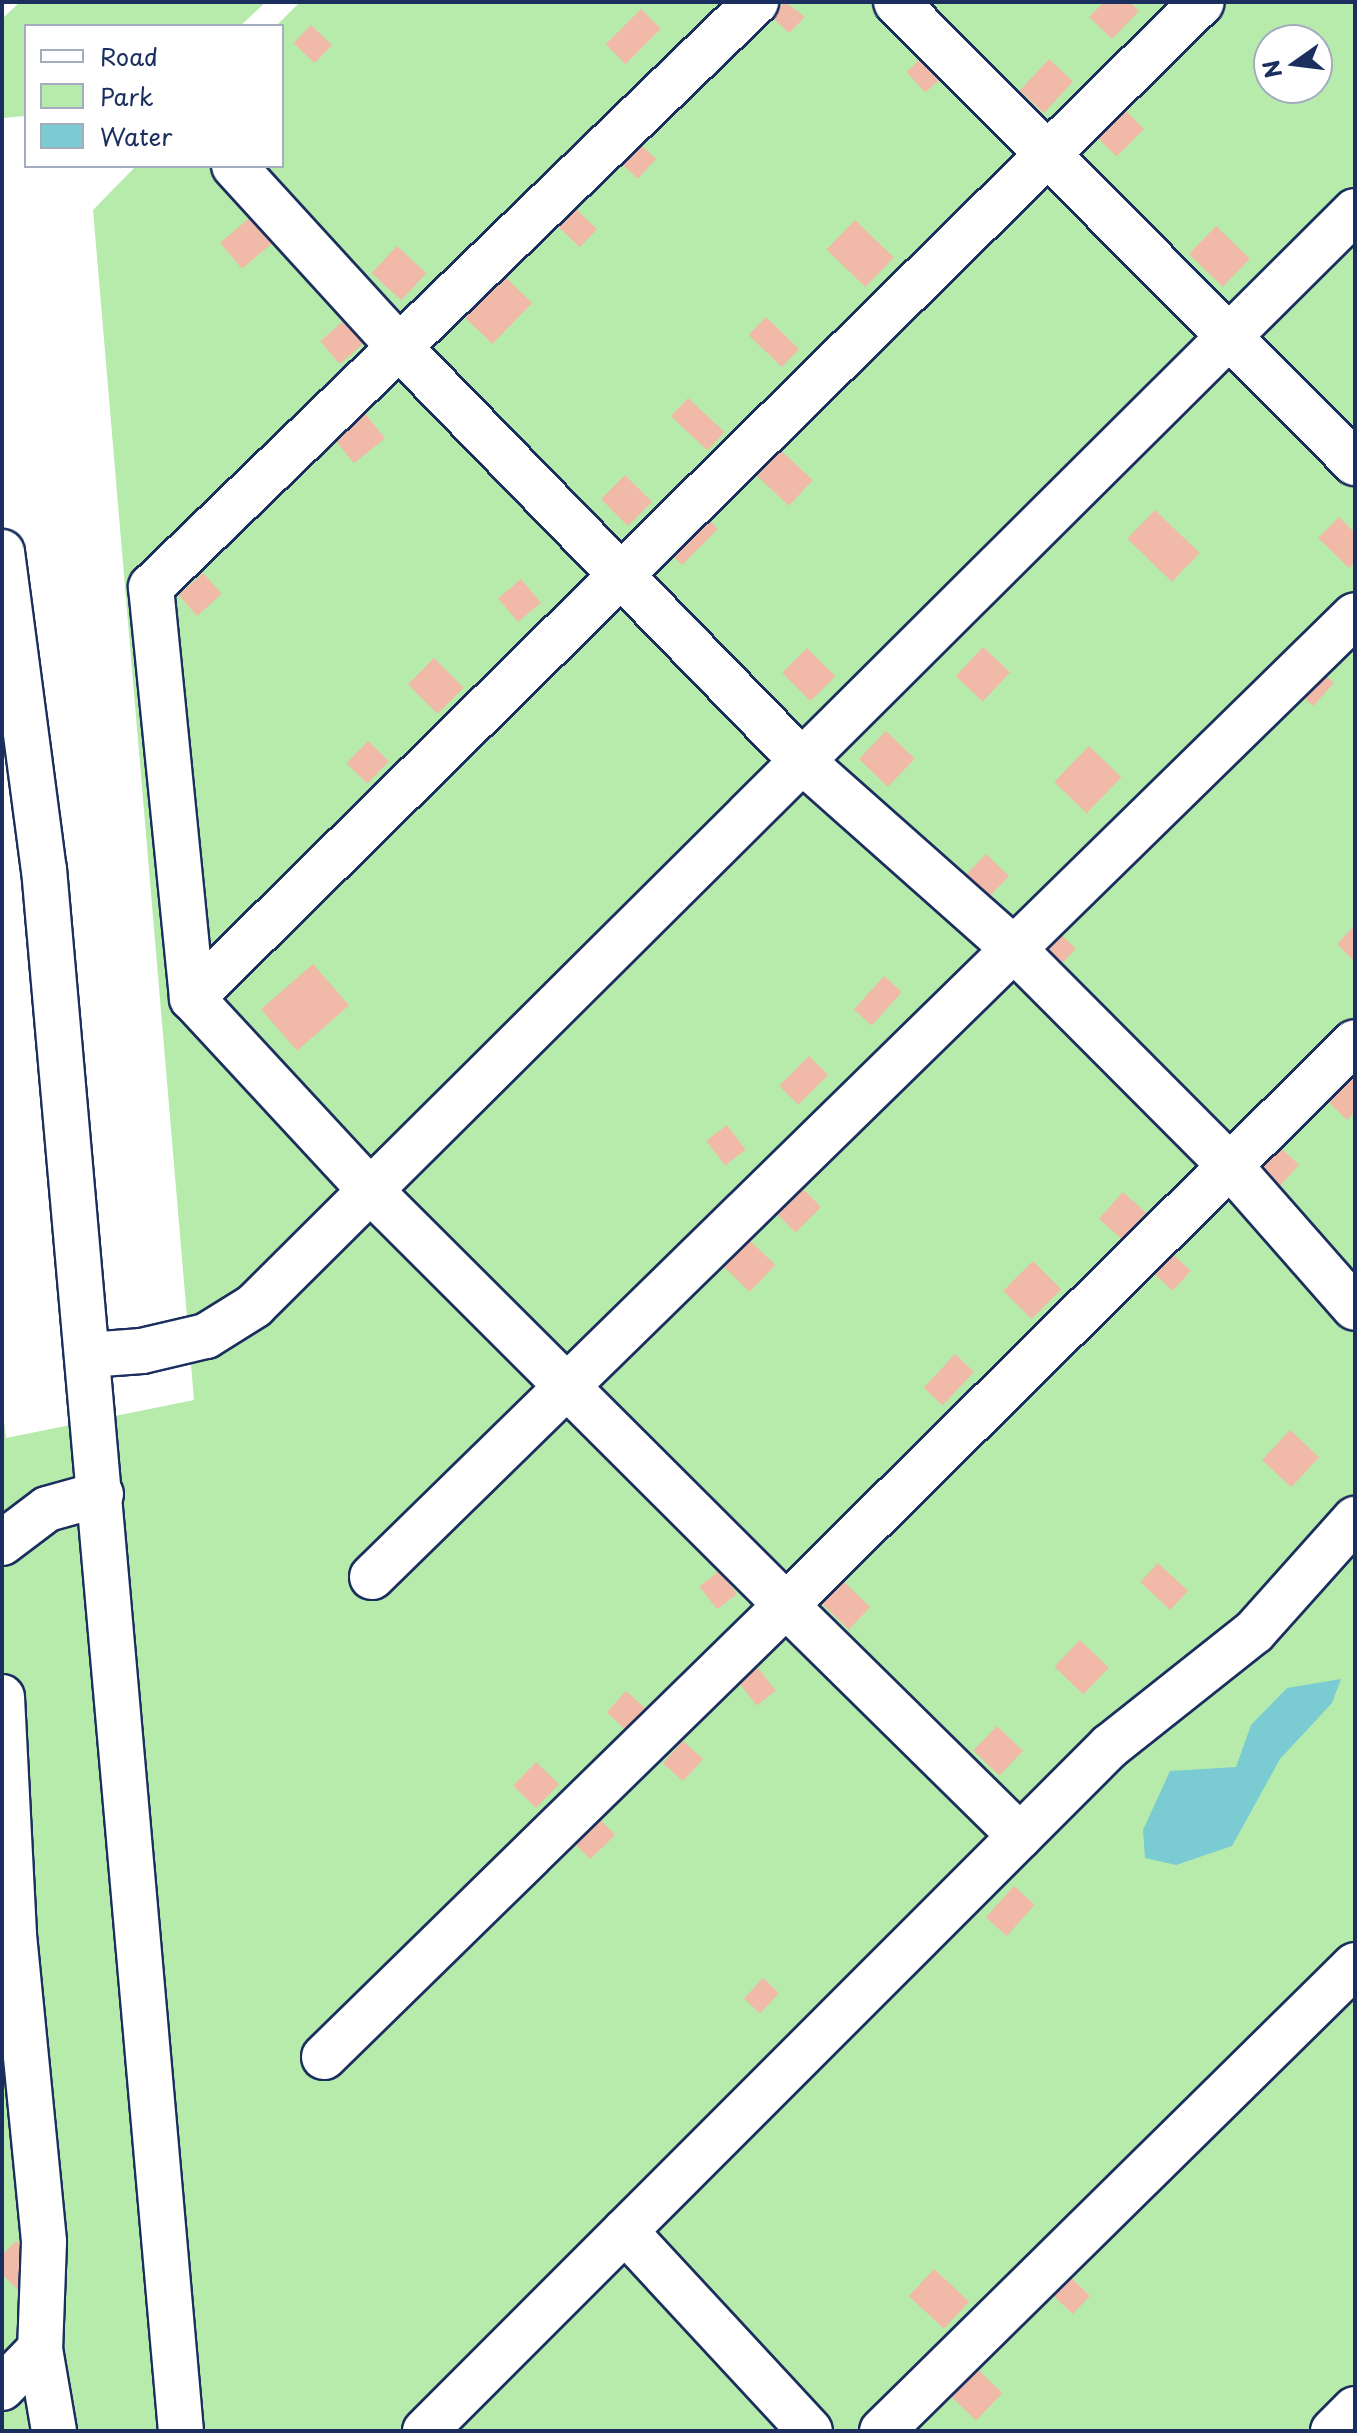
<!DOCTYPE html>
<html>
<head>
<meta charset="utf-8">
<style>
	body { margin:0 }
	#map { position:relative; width:1357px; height:2433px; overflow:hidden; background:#fff; font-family:"Playpen Sans",sans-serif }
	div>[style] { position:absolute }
	.green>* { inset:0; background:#b7ebac }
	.water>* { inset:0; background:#7acbd2 }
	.building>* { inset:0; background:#f1b9a8; transform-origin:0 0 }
	.roads { filter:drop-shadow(2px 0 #1b2f5e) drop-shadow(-2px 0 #1b2f5e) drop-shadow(0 2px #1b2f5e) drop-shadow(0 -2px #1b2f5e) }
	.minor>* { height:44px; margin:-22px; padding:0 22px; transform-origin:22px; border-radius:22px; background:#fff }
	span { translate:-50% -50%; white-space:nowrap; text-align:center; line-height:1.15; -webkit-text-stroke:6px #fff; paint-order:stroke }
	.frame { position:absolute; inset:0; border:4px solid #1b2f5e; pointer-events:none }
	.legend { position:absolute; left:24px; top:24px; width:260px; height:144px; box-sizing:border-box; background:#fff; border:2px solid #a4acbf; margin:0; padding:10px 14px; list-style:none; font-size:24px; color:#1b2f5e }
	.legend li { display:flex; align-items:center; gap:16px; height:40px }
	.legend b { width:40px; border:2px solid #a4acbf }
	.north { position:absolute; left:1253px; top:24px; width:80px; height:80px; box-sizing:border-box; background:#fff; border:2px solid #a4acbf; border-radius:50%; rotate:256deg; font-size:22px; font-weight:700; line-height:32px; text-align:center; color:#1b2f5e }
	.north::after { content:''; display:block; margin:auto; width:28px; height:36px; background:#1b2f5e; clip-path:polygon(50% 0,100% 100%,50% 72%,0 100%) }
</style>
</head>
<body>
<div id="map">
	<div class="green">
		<i style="clip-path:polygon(20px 2px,266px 2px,240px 26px,26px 26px,26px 116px,2px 118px,2px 19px)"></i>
		<i style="clip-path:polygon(evenodd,300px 2px,1355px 2px,1355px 2431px,2px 2431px,2px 1403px,6px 1438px,194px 1400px,93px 210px,136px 166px,282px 166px,282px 26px,276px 26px,300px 2px,1269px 40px,1317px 40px,1317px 88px,1269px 88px,1269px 40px)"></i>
	</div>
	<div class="water">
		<i style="clip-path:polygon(1341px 1679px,1332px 1703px,1280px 1759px,1232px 1846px,1176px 1865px,1145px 1858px,1143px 1830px,1170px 1771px,1236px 1767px,1251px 1725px,1287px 1688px)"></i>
	</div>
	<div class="building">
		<i style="clip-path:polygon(785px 2px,805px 17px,789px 33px,771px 16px)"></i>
		<i style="clip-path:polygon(1104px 2px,1130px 2px,1139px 11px,1112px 39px,1089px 17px)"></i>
		<i style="left:641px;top:9px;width:28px;height:50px;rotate:45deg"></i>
		<i style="left:311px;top:25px;width:29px;height:25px;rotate:44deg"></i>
		<i style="left:925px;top:55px;width:28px;height:25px;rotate:48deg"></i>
		<i style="left:1049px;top:59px;width:33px;height:43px;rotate:43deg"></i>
		<i style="left:1120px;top:105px;width:34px;height:39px;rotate:45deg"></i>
		<i style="left:640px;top:144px;width:22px;height:27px;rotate:43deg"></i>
		<i style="left:574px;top:207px;width:32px;height:25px;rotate:44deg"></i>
		<i style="left:253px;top:215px;width:34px;height:43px;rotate:50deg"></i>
		<i style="left:855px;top:220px;width:54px;height:41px;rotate:44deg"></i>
		<i style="left:1216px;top:226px;width:47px;height:39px;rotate:44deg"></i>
		<i style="left:397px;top:246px;width:40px;height:37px;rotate:43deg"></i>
		<i style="left:499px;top:271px;width:46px;height:57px;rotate:44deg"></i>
		<i style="left:348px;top:317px;width:30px;height:37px;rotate:49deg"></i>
		<i style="left:766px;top:317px;width:46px;height:25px;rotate:44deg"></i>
		<i style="left:688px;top:398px;width:50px;height:25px;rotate:43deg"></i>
		<i style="left:363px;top:411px;width:35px;height:40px;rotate:51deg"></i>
		<i style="left:774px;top:444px;width:53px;height:35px;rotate:43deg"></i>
		<i style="left:625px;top:475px;width:38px;height:34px;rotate:45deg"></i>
		<i style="left:1155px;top:510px;width:62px;height:40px;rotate:44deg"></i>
		<i style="left:701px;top:512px;width:24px;height:51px;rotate:45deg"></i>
		<i style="clip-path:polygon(1339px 517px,1355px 533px,1355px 562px,1349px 568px,1318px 538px)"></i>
		<i style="left:203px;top:573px;width:28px;height:33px;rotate:48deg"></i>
		<i style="left:521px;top:579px;width:31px;height:30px;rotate:50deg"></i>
		<i style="left:983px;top:647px;width:37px;height:40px;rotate:43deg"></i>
		<i style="left:807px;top:648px;width:40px;height:35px;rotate:45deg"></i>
		<i style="left:434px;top:658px;width:42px;height:37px;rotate:45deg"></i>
		<i style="left:1316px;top:667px;width:24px;height:31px;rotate:42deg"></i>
		<i style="left:886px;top:731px;width:40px;height:39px;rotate:44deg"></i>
		<i style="left:368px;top:741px;width:29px;height:31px;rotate:44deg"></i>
		<i style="left:1089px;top:746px;width:45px;height:50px;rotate:44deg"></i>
		<i style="left:986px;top:854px;width:32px;height:33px;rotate:44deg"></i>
		<i style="clip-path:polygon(1355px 925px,1355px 962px,1337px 944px)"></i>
		<i style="left:1054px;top:928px;width:30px;height:21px;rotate:44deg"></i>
		<i style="left:313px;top:964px;width:55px;height:69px;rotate:49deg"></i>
		<i style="left:884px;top:976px;width:24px;height:45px;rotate:42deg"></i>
		<i style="left:809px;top:1056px;width:27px;height:42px;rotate:45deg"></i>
		<i style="clip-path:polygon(1355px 1071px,1355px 1111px,1347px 1120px,1319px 1093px)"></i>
		<i style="left:727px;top:1125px;width:31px;height:26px;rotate:53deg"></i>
		<i style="left:1276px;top:1144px;width:31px;height:35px;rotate:42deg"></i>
		<i style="left:797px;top:1183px;width:34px;height:36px;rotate:45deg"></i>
		<i style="left:1123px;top:1192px;width:31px;height:36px;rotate:42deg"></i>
		<i style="left:738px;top:1229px;width:52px;height:37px;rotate:44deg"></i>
		<i style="left:1163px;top:1245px;width:38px;height:27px;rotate:43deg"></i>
		<i style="left:1033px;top:1261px;width:40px;height:42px;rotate:45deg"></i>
		<i style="left:955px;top:1354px;width:26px;height:46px;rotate:43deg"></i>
		<i style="left:1290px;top:1430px;width:40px;height:41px;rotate:43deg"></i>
		<i style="left:1158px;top:1563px;width:41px;height:26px;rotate:43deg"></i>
		<i style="left:719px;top:1571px;width:29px;height:25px;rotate:52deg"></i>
		<i style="left:840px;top:1578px;width:42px;height:31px;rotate:44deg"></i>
		<i style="left:1080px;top:1640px;width:40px;height:37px;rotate:44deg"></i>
		<i style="left:758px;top:1668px;width:29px;height:24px;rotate:52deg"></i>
		<i style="left:626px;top:1691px;width:27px;height:29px;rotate:42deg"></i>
		<i style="left:997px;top:1726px;width:36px;height:34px;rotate:44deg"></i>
		<i style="left:683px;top:1741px;width:27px;height:30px;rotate:42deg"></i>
		<i style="left:536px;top:1762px;width:32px;height:33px;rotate:44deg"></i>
		<i style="left:593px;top:1812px;width:32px;height:35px;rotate:46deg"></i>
		<i style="left:1014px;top:1886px;width:28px;height:42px;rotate:42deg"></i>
		<i style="left:763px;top:1978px;width:22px;height:28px;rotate:43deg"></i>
		<i style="clip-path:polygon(16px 2241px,43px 2268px,20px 2292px,2px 2274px,2px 2255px)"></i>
		<i style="left:934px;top:2269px;width:48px;height:37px;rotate:43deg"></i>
		<i style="left:1064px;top:2271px;width:36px;height:25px;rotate:44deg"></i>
		<i style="left:970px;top:2362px;width:45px;height:38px;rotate:44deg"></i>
	</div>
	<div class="roads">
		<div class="minor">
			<i style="left:896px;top:2px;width:651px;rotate:45.12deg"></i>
			<i style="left:234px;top:166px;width:245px;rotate:47.6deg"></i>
			<i style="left:399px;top:347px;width:576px;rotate:45.77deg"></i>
			<i style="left:801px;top:760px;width:285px;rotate:41.6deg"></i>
			<i style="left:1014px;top:949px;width:309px;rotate:45.1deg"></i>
			<i style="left:1232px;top:1168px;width:186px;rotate:48.7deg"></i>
			<i style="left:2px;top:552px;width:320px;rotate:82.5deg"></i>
			<i style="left:44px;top:869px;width:1568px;rotate:84.99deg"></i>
			<i style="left:192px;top:998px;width:1418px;rotate:-44.6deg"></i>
			<i style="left:88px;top:1355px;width:54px;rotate:-4.2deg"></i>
			<i style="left:142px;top:1351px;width:66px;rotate:-13.2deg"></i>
			<i style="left:206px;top:1336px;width:57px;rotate:-32deg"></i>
			<i style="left:254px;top:1306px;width:1553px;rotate:-44.84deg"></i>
			<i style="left:2px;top:1543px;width:56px;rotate:-37.1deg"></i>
			<i style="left:47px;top:1509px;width:56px;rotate:-15.5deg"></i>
			<i style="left:372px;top:1577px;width:1375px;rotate:-44.38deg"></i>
			<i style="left:2px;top:1697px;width:238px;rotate:87.1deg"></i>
			<i style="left:14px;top:1935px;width:308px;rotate:84.4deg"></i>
			<i style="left:44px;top:2242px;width:107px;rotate:92.1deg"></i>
			<i style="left:40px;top:2349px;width:83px;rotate:80.3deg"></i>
			<i style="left:1020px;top:1836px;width:329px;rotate:-135.4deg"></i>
			<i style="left:786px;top:1605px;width:800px;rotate:-44.7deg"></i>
			<i style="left:324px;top:2057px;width:646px;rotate:-44.37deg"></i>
			<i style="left:786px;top:1605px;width:589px;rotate:-135.07deg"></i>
			<i style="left:369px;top:1189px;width:260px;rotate:-132.8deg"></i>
			<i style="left:192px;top:998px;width:413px;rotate:-95.7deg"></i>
			<i style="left:151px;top:587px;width:842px;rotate:-44.04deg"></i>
			<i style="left:625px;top:2231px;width:272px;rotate:47.2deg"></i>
			<i style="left:2px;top:2388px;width:54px;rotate:-45.7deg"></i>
			<i style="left:425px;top:2431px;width:969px;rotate:-45deg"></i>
			<i style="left:1110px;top:1746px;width:184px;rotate:-38.4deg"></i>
			<i style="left:1254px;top:1632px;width:152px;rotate:-48.2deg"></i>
			<i style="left:882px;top:2431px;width:664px;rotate:-44.57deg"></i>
			<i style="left:1333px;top:2431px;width:31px;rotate:-45deg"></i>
		</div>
	</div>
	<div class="frame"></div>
	<ul class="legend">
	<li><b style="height:10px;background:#fff"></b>Road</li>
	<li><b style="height:22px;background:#b7ebac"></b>Park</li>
	<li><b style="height:22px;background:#7acbd2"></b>Water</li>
	</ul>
	<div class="north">N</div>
</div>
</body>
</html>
